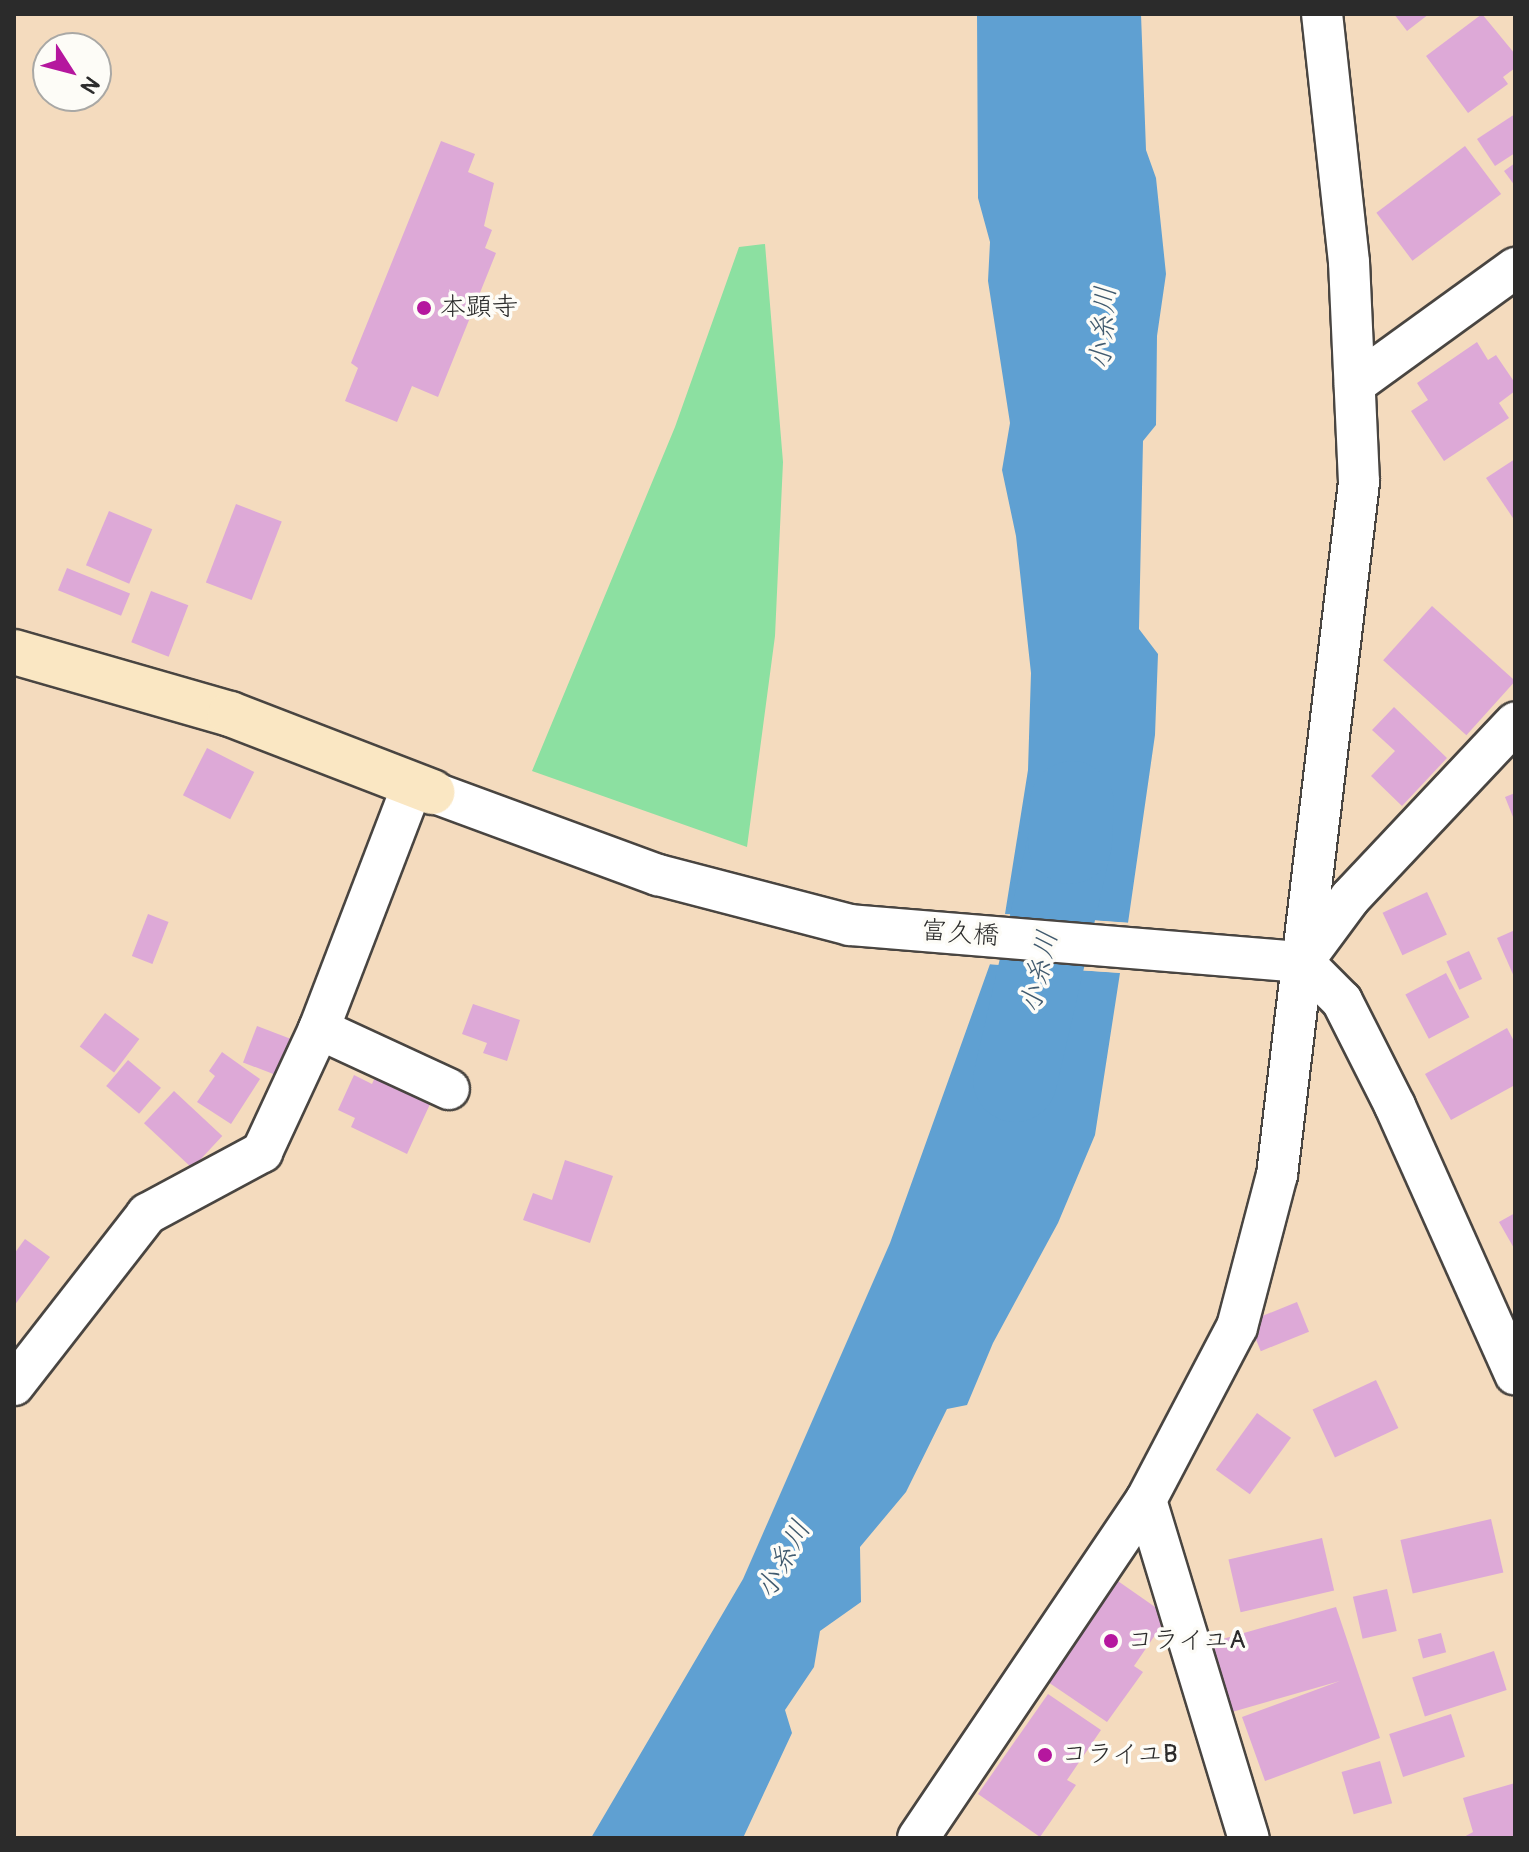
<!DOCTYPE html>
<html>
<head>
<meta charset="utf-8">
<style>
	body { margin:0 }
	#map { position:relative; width:1529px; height:1852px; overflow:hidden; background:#f4dbbe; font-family:Pangolin,"Klee One",sans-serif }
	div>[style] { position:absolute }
	.green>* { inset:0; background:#8ce0a1 }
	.water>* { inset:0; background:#5fa0d2 }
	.pier>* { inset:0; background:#f4dbbe }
	.river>* { height:84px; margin:-42px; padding:0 42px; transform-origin:42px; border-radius:42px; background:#5fa0d2 }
	.building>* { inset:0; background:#dda9d7; transform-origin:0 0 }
	.roads { filter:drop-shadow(2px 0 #494541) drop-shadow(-2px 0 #494541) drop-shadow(0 2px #494541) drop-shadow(0 -2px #494541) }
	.street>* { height:40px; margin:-20px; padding:0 20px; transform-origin:20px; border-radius:20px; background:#fff }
	.secondary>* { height:44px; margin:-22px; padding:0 22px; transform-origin:22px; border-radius:22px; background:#fae7c3 }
	.dots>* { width:22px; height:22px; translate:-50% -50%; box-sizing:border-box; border:4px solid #fdfcf7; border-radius:50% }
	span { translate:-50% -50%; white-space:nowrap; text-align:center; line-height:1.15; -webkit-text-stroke:7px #fdfcf7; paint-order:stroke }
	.poi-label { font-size:26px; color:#2b2b2b }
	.left { translate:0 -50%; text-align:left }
	.street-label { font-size:26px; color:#2b2b2b }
	.water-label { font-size:28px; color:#405a6e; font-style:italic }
	.frame { position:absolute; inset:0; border:16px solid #2b2b2b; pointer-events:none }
	.north { position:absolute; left:32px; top:32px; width:80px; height:80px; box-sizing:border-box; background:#fdfcf7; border:2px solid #a9a8a5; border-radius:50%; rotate:126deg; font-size:22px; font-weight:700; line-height:32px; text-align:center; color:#2b2b2b }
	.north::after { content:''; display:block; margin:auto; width:28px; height:36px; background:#b5179e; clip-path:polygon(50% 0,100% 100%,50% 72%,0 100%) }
</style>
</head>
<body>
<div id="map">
	<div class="green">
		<i style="clip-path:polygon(765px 244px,783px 462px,775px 636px,747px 847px,532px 771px,675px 427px,739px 247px)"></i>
	</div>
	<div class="water">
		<i style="clip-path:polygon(977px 14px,1141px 14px,1146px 150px,1156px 178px,1166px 274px,1157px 336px,1156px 425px,1143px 441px,1139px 629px,1158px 654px,1155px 735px,1128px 923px,1005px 914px,1028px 770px,1031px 673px,1016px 536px,1002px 470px,1010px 423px,988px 281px,990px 242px,978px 198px)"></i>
		<i style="clip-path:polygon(990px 964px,1120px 973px,1095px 1135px,1058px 1223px,993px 1343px,967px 1405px,947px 1409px,906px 1492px,860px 1547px,861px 1602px,820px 1631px,814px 1667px,785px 1710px,792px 1733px,743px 1838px,591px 1838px,743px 1579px,890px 1243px)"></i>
	</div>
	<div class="pier">
		<i style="clip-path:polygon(1001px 914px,1005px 914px,1132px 923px,1127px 927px)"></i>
		<i style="clip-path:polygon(991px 960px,1121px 969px,1124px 973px,986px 964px)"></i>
	</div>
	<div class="river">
		<i style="left:1015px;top:1080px;width:244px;rotate:-77deg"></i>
		<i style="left:1070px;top:842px;width:39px;rotate:-87deg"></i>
	</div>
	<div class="building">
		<i style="clip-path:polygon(1394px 14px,1429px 14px,1407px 31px)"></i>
		<i style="clip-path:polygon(1482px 14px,1515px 54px,1515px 68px,1503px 77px,1508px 84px,1468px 113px,1426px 56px)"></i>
		<i style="clip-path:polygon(1515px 114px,1515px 153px,1495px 166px,1477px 139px)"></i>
		<i style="clip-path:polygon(441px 141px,475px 154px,468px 172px,494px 183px,484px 226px,492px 230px,485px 248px,496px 253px,438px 397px,412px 386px,397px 422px,345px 401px,358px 368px,351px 363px)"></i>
		<i style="left:1465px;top:146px;width:60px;height:111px;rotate:53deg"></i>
		<i style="clip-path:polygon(1515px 163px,1515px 186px,1504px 171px)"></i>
		<i style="clip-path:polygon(1477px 342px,1488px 360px,1496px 355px,1515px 383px,1515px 391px,1499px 403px,1509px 418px,1444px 461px,1411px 411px,1428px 400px,1417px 383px)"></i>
		<i style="clip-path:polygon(1515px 459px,1515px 521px,1486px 478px)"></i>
		<i style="left:236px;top:504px;width:49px;height:84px;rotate:21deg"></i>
		<i style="left:109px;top:511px;width:47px;height:59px;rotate:23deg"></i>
		<i style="left:67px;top:568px;width:68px;height:24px;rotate:22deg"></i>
		<i style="left:151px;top:591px;width:40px;height:55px;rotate:21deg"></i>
		<i style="left:1432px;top:606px;width:112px;height:73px;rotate:42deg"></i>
		<i style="clip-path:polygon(1394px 707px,1447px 758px,1402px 806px,1371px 776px,1395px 751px,1372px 730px)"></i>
		<i style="left:207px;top:748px;width:53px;height:53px;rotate:27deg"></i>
		<i style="clip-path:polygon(1515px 793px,1515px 822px,1505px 797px)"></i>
		<i style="left:1427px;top:892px;width:47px;height:49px;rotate:65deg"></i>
		<i style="left:148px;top:914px;width:22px;height:45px;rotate:21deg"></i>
		<i style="clip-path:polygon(1515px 930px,1515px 979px,1497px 938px)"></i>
		<i style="left:1469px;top:951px;width:31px;height:25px;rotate:65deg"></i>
		<i style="left:1446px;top:973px;width:50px;height:46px;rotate:62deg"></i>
		<i style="clip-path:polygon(473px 1004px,520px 1020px,507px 1061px,483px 1053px,487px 1043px,462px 1034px)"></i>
		<i style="left:105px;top:1013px;width:43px;height:42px;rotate:37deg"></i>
		<i style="left:257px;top:1026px;width:47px;height:39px;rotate:21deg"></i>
		<i style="clip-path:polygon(1507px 1028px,1515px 1043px,1515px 1085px,1451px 1120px,1425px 1074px)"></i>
		<i style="clip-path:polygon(222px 1052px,260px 1079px,231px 1124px,197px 1102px,215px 1076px,209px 1071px)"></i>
		<i style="left:128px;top:1060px;width:43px;height:34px;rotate:40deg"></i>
		<i style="clip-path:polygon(354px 1075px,372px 1084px,376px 1075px,431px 1102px,407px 1154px,351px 1127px,355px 1118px,338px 1110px)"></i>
		<i style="left:174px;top:1091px;width:66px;height:44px;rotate:43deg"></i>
		<i style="clip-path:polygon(565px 1160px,613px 1176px,590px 1243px,523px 1220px,533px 1193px,552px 1200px)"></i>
		<i style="clip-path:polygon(1515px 1213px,1515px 1250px,1499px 1222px)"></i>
		<i style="clip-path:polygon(25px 1239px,50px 1257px,14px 1306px,14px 1254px)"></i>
		<i style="left:1297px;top:1302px;width:32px;height:52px;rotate:68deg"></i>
		<i style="left:1376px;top:1380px;width:53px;height:70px;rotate:65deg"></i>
		<i style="left:1257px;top:1413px;width:42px;height:70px;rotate:36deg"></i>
		<i style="left:1491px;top:1519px;width:55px;height:93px;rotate:77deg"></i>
		<i style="left:1322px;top:1538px;width:54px;height:96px;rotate:77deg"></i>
		<i style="clip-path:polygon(1115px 1579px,1168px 1616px,1134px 1666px,1143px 1672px,1107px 1722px,1045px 1680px)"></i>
		<i style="left:1387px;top:1589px;width:43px;height:35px;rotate:77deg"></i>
		<i style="clip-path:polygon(1336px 1607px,1380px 1738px,1265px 1781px,1242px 1717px,1340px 1681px,1232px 1712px,1212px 1642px)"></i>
		<i style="left:1441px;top:1633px;width:20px;height:24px;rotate:75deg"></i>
		<i style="left:1494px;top:1651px;width:41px;height:86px;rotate:72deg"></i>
		<i style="clip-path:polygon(1048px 1694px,1101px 1730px,1067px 1780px,1076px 1785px,1040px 1837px,978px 1794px)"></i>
		<i style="left:1451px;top:1714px;width:45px;height:65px;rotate:72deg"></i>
		<i style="left:1380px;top:1761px;width:44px;height:40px;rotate:74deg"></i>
		<i style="clip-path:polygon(1515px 1783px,1515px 1838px,1462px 1838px,1473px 1832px,1463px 1798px)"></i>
	</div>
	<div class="roads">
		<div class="street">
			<i style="left:1355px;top:384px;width:198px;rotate:-35.9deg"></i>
			<i style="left:432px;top:792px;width:241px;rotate:20.2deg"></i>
			<i style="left:658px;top:875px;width:198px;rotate:14.6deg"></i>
			<i style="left:850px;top:925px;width:455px;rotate:4.7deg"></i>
			<i style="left:1303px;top:962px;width:55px;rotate:45deg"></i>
			<i style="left:1342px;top:1001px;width:118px;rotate:63.2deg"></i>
			<i style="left:1395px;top:1106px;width:294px;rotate:65.9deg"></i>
			<i style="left:1305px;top:959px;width:76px;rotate:-53.6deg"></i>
			<i style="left:1350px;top:898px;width:241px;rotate:-46.7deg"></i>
			<i style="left:319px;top:1029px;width:143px;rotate:24.8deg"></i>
			<i style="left:14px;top:1385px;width:217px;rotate:-52.1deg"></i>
			<i style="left:147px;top:1214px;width:131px;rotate:-28.3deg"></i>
			<i style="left:262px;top:1152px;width:136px;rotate:-65.1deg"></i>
			<i style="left:319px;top:1029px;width:262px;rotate:-69deg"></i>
			<i style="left:1146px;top:1500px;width:353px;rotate:73.1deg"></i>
			<i style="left:918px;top:1838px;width:408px;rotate:-56deg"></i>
			<i style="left:1146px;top:1500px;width:195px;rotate:-62.3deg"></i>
			<i style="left:1237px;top:1327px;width:157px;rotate:-75.3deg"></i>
			<i style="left:1277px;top:1175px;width:698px;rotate:-83.25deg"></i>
			<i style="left:1359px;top:482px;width:220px;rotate:-92.6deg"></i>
			<i style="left:1349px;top:262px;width:249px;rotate:-96.2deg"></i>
		</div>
		<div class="secondary">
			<i style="left:14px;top:652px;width:225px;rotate:16deg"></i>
			<i style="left:230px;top:714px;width:217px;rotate:21.1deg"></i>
		</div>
	</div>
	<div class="dots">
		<i style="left:424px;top:308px;background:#b5179e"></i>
		<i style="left:1111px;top:1641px;background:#b5179e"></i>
		<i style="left:1045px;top:1755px;background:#b5179e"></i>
	</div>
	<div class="poi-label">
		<span class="left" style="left:440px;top:308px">本顕寺</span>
		<span class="left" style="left:1127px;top:1641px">コライユA</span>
		<span class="left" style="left:1061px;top:1755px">コライユB</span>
	</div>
	<div class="street-label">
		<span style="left:960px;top:934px;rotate:4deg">富久橋</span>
	</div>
	<div class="water-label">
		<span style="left:1104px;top:328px;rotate:-86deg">小糸川</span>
		<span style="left:1040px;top:972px;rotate:-77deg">小糸川</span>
		<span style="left:784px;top:1560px;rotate:-62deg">小糸川</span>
	</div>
	<div class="frame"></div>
	<div class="north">N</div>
</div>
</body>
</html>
